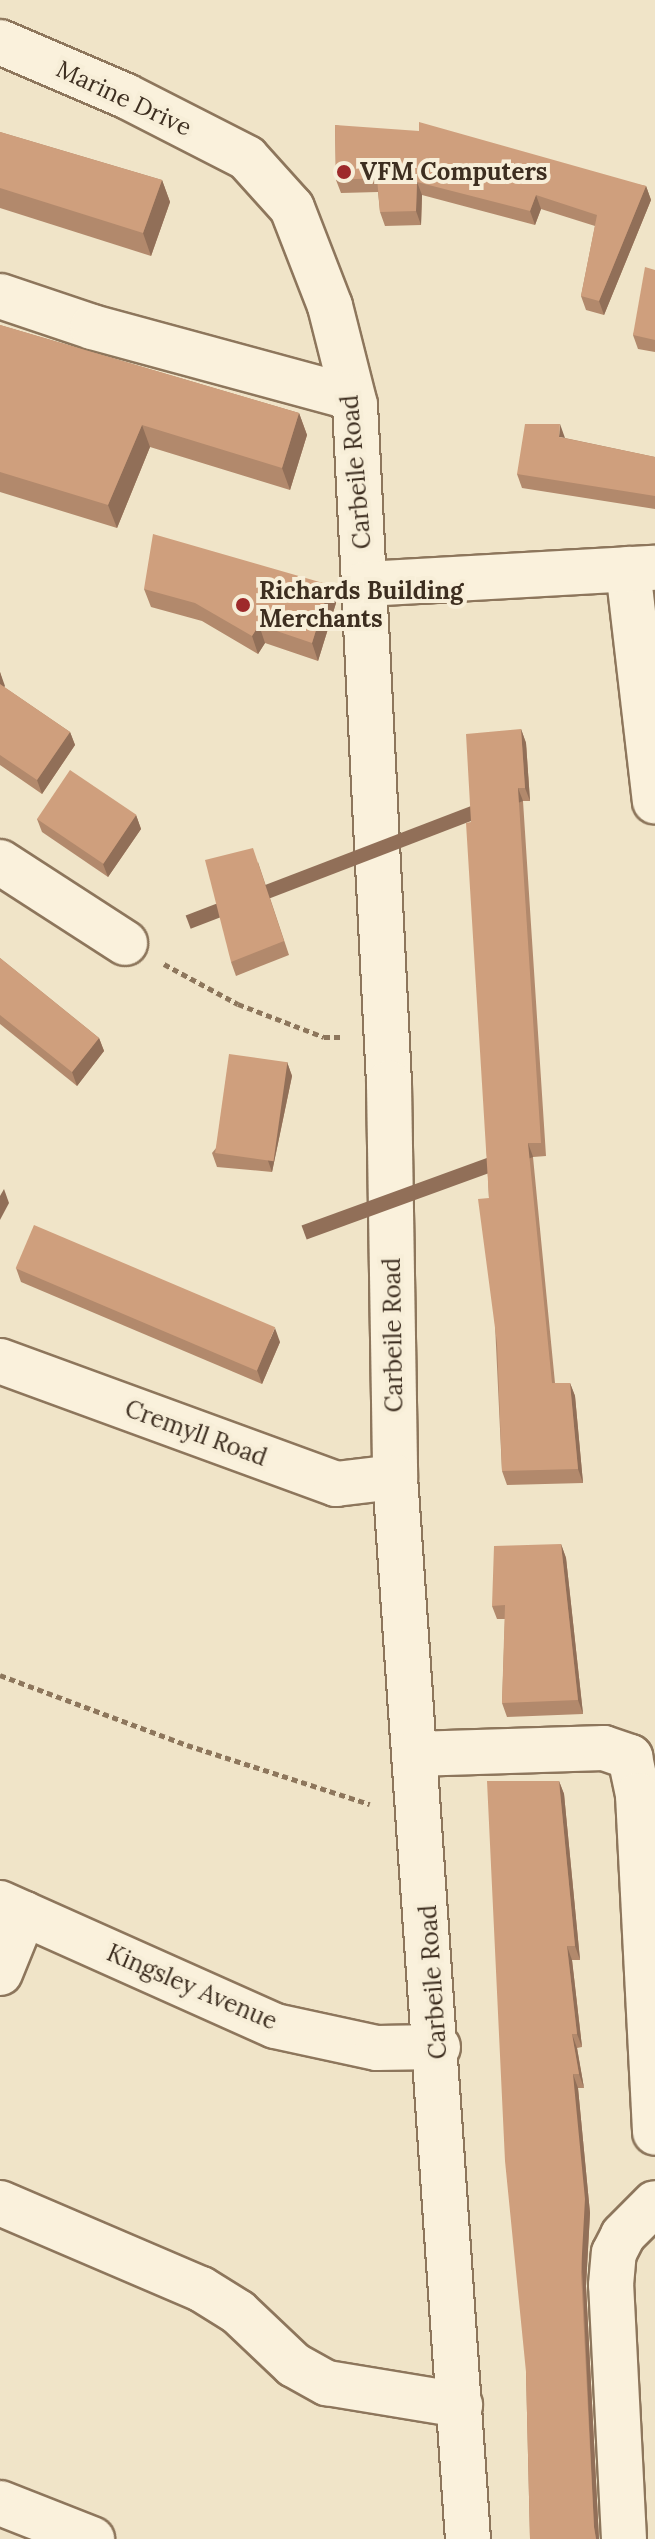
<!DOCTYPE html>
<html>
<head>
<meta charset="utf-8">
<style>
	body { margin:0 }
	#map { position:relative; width:655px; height:2539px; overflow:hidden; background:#f0e4c8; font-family:Lora,serif }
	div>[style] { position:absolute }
	.path>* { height:5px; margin-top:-2.5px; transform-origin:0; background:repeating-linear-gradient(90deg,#8d765c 0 6px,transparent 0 10px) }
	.roads { filter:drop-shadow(2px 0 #8d765c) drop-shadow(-2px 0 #8d765c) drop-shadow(0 2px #8d765c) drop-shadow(0 -2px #8d765c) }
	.minor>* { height:44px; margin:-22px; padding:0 22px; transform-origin:22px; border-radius:22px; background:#faf1dc }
	.wall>* { inset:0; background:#b2896c }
	.shaded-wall>* { inset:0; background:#916f58; transform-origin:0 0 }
	.building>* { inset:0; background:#cf9f7d; transform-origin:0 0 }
	.dots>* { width:22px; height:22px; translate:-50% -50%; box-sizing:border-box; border:4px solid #f7eed8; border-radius:50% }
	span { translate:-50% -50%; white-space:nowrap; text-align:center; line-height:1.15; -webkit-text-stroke:8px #f7eed8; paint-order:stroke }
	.street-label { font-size:24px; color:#3d2e20 }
	.poi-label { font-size:24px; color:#3d2e20; font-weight:700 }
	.left { translate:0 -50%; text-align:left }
</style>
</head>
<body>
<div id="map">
	<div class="path">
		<i style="left:164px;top:964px;width:84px;rotate:28.4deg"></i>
		<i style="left:238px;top:1004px;width:92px;rotate:21deg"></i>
		<i style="left:324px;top:1037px;width:18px"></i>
		<i style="left:0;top:1675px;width:200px;rotate:20.5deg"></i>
		<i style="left:187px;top:1745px;width:192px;rotate:17.9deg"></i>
	</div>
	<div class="roads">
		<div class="minor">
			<i style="left:0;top:42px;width:137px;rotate:23.2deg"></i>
			<i style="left:126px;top:96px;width:136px;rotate:27.1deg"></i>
			<i style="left:247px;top:158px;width:67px;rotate:48deg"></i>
			<i style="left:292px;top:208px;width:105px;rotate:68.8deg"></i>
			<i style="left:330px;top:306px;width:102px;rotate:75.8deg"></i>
			<i style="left:355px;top:405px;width:679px;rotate:87.13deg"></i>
			<i style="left:389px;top:1083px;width:394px;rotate:89.1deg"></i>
			<i style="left:395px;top:1477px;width:1065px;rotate:86.07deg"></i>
			<i style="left:0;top:296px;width:97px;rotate:18.6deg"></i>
			<i style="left:92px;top:327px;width:270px;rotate:15.2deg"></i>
			<i style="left:628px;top:569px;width:234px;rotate:83.4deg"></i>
			<i style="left:365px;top:584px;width:290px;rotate:-3.2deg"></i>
			<i style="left:0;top:862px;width:149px;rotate:32.9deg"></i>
			<i style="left:0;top:1361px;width:358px;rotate:20.1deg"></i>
			<i style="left:336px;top:1484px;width:59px;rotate:-6.8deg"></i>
			<i style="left:414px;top:1754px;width:190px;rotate:-1.8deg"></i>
			<i style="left:604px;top:1748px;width:28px;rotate:19deg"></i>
			<i style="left:630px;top:1757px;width:39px;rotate:78deg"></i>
			<i style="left:638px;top:1795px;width:338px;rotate:87.1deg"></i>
			<i style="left:0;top:1903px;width:301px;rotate:24.1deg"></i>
			<i style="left:275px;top:2026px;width:104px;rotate:12.2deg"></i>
			<i style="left:377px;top:2048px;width:61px;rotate:-0.9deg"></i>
			<i style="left:0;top:1973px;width:64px;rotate:-67.9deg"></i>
			<i style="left:0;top:2203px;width:219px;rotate:23.2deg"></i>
			<i style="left:201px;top:2289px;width:44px;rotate:31.9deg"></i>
			<i style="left:238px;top:2312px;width:77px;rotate:43.4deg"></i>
			<i style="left:294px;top:2365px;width:38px;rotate:29deg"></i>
			<i style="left:327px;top:2383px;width:135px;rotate:9.4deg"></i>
			<i style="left:0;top:2503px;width:99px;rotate:21.4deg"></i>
			<i style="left:624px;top:2539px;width:254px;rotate:-92.9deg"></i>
			<i style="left:611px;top:2285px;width:32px;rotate:-85deg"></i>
			<i style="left:614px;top:2253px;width:20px;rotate:-63deg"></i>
			<i style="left:623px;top:2235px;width:45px;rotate:-45deg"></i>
		</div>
	</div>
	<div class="wall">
		<i style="clip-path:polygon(335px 125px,646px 186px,651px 200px,604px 315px,586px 310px,581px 296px,595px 226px,541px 209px,535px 225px,422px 195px,421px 225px,385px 226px,380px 212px,378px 192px,341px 193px,336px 180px)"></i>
		<i style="clip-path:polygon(0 132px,162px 180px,170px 202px,151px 256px,0 208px)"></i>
		<i style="clip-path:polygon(655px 270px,655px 352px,638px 349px,633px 335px)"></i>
		<i style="clip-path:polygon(0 325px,299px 413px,307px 435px,290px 490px,150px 447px,117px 528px,0 492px)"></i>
		<i style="clip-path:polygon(565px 438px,655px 457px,655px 509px,522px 488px,517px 474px)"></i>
		<i style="clip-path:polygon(330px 585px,336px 603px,318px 661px,265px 643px,258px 654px,202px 621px,151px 607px,144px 589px)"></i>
		<i style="clip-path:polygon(0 672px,4px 687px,70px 732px,75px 745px,42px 794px,0 765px)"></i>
		<i style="clip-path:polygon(521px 729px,526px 743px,530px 801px,523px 801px,546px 1156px,533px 1157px,555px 1383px,570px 1383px,575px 1396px,583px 1483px,507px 1485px,502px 1471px,471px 822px)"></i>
		<i style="clip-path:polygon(136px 815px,141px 829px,108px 877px,42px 832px,37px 819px)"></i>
		<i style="clip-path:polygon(258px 862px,289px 955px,236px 976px,231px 962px)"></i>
		<i style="clip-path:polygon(0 958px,99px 1038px,104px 1051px,77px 1086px,0 1024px)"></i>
		<i style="clip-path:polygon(287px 1062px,292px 1076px,272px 1172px,217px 1167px,212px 1153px)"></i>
		<i style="clip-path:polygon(16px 1268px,280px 1342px,262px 1384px,21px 1282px)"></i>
		<i style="clip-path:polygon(561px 1544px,566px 1558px,583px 1714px,507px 1717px,502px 1703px,505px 1619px,497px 1619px,492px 1606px)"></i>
		<i style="clip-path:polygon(559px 1781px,564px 1794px,580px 1960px,572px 1960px,582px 2047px,577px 2048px,584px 2088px,578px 2088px,590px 2213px,586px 2286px,599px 2539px,530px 2539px,526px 2372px)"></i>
	</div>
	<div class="shaded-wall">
		<i style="clip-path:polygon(162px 180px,170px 202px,151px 256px,143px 233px)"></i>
		<i style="clip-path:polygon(417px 182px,422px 195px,421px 225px,416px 211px)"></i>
		<i style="clip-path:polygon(646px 186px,651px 200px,604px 315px,599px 301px)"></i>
		<i style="clip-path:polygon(536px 195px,541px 209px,535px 225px,530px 211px)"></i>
		<i style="clip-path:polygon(299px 413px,307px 435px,290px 490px,282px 468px)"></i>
		<i style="clip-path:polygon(560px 424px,565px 438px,559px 437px)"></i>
		<i style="clip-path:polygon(142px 425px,150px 447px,117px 528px,108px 505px)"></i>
		<i style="clip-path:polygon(330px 585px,336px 603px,318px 661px,312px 643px)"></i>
		<i style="clip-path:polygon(259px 625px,265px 643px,258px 654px,252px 636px)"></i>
		<i style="clip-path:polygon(0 672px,5px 686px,0 693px)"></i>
		<i style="clip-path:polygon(521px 729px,526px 743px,530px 801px,525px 788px)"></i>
		<i style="clip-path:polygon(70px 732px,75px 745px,42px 794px,37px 780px)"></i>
		<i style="left:518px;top:788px;width:14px;height:356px;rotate:69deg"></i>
		<i style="clip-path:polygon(136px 815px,141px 829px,108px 877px,103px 864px)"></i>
		<i style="clip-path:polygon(99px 1038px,104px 1051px,77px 1086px,72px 1072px)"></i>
		<i style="clip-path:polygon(287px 1062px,292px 1076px,272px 1172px,267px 1158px)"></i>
		<i style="left:528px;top:1143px;width:15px;height:241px;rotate:70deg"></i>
		<i style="clip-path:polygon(4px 1189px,9px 1203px,0 1220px,0 1196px)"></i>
		<i style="clip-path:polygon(275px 1328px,280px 1342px,262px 1384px,257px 1370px)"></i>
		<i style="clip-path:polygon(570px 1383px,575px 1396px,583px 1483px,578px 1469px)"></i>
		<i style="clip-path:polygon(561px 1544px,566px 1558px,583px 1714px,578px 1700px)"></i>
		<i style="clip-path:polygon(559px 1781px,564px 1794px,580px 1960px,575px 1946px)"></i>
		<i style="clip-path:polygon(567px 1946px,572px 1960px,582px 2047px,577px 2034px)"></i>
		<i style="clip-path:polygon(572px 2034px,577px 2048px,584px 2088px,579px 2074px)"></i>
		<i style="clip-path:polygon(573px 2074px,578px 2088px,590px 2213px,586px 2286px,599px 2539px,596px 2539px,594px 2527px)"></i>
	</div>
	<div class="building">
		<i style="clip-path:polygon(419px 122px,646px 186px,599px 301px,581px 296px,597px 215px,536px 195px,530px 211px,417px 182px,416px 211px,380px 212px,377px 178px,336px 180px,335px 125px,419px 131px)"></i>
		<i style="clip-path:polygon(0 132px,162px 180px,143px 233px,0 188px)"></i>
		<i style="clip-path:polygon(645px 267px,655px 270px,655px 340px,633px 335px)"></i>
		<i style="clip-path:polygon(0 325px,299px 413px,282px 468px,142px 425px,108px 505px,0 472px)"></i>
		<i style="clip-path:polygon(525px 424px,560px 424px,559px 437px,655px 457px,655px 496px,517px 474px)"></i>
		<i style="clip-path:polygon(153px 534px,330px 585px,312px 643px,259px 625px,252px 636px,195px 603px,144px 589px)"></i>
		<i style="clip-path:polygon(0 684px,70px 732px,37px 780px,0 755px)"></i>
		<i style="clip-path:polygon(521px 729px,525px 788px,518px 788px,541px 1143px,528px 1143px,552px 1383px,570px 1383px,578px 1469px,502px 1471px,497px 1343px,478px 1199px,489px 1198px,466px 823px,471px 822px,466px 734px)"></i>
		<i style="left:70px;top:770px;width:80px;height:59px;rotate:34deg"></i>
		<i style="clip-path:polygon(253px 848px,284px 941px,231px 962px,205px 860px)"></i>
		<i style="clip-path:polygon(0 958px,99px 1038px,72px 1072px,0 1015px)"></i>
		<i style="left:229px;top:1054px;width:59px;height:100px;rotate:8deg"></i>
		<i style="left:34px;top:1225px;width:262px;height:47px;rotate:23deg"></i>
		<i style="clip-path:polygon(561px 1544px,578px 1700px,502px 1703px,505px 1605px,492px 1606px,494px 1546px)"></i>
		<i style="clip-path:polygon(487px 1781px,559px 1781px,575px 1946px,567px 1946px,577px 2034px,572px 2034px,579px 2074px,573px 2074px,585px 2199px,581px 2272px,594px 2527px,596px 2539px,530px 2539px,526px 2372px,505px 2161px)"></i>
	</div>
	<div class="dots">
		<i style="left:344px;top:172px;background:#9e2a2b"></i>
		<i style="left:243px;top:605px;background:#9e2a2b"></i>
	</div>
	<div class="street-label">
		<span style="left:124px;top:98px;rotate:25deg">Marine Drive</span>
		<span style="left:356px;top:472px;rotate:-95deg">Carbeile Road</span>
		<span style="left:393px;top:1335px;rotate:-91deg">Carbeile Road</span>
		<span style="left:196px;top:1433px;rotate:20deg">Cremyll Road</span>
		<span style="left:433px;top:1982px;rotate:-94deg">Carbeile Road</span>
		<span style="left:192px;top:1987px;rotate:23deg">Kingsley Avenue</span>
	</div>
	<div class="poi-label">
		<span class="left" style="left:360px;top:172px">VFM Computers</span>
		<span class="left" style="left:259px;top:605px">Richards Building<br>Merchants</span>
	</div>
</div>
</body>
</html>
